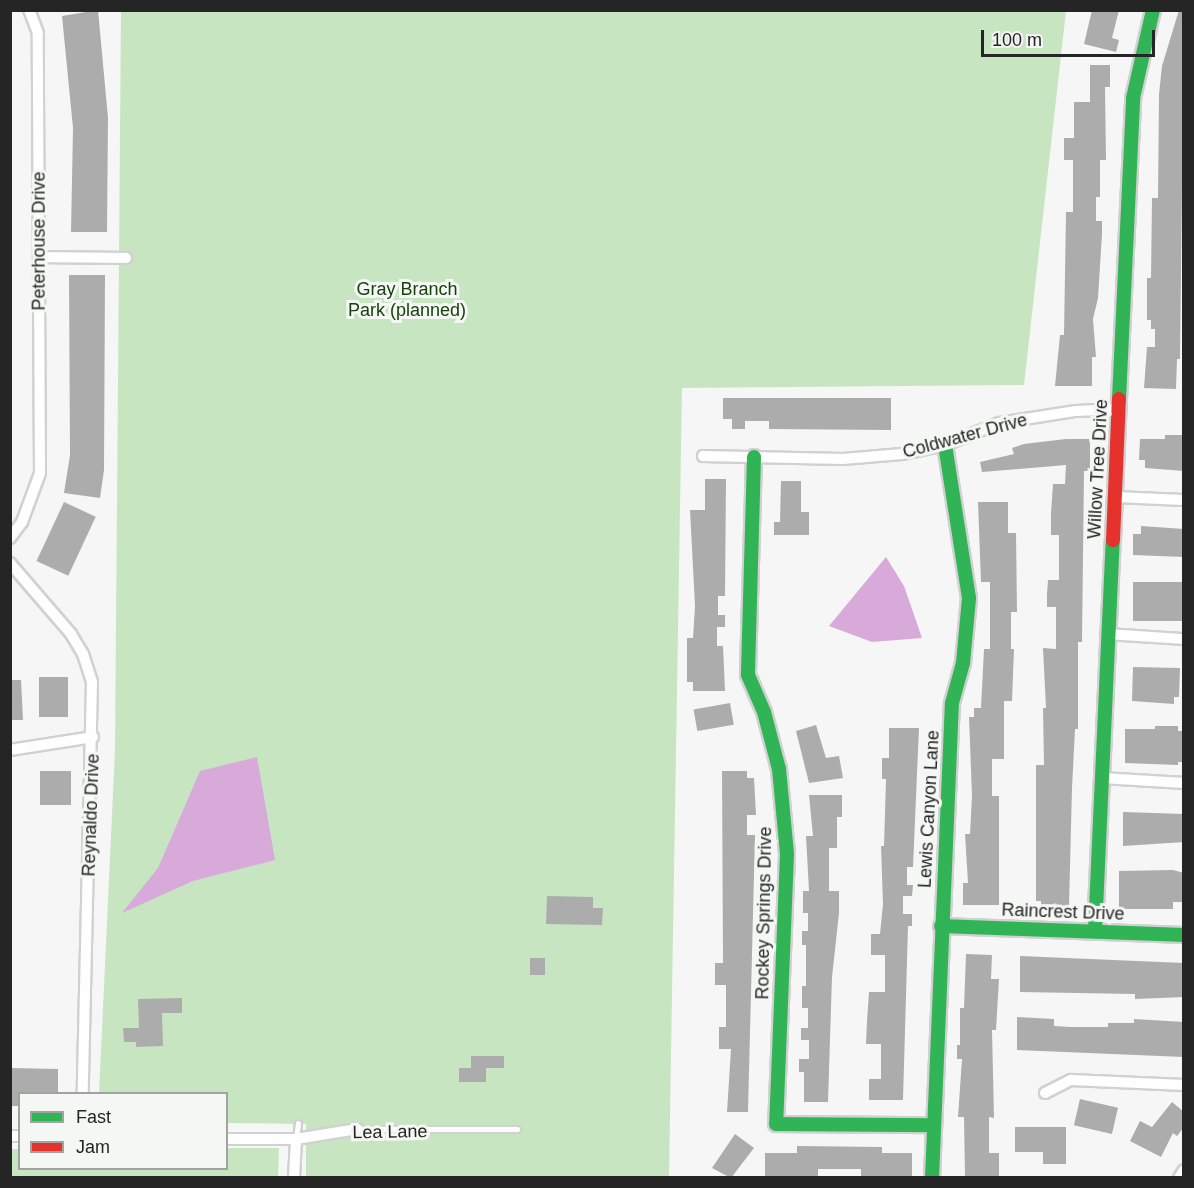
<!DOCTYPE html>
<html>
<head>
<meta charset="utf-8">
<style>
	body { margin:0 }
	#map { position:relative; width:1194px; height:1188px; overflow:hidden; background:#f6f6f6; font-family:Helvetica,sans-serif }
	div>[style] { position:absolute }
	.green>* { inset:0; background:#c8e5c2 }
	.water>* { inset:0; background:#d7aada }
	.building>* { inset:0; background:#acacac; transform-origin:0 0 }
	.roads { filter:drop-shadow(2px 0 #d1d1d1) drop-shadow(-2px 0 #d1d1d1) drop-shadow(0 2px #d1d1d1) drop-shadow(0 -2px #d1d1d1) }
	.lane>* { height:5px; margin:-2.5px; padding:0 2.5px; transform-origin:2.5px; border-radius:2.5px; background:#fefefe }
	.street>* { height:10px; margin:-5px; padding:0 5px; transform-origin:5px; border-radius:5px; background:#fefefe }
	.fast>* { height:14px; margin:-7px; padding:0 7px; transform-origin:7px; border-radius:7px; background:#30b455 }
	.jam>* { height:14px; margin:-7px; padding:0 7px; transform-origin:7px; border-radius:7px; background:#e5322d }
	span { translate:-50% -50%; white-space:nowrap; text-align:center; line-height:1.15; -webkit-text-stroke:6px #f5f7f5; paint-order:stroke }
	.street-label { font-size:18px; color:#242524 }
	.park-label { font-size:18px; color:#18410e }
	.frame { position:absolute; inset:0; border:12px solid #242524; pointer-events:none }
	.legend { position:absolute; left:18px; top:1092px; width:210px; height:78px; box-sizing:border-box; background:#f5f7f5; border:2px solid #a1a3a1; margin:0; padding:8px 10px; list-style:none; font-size:18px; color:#242524 }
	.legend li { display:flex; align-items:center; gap:12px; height:30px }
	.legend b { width:30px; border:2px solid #a1a3a1 }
	.scale { position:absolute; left:981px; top:30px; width:174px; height:27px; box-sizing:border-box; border:3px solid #242524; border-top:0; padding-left:8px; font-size:18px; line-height:21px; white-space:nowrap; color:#242524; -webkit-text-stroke:4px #f5f7f5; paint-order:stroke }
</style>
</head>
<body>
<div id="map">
	<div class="green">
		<i style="clip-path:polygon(121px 11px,1066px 11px,1024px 385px,682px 388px,669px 1177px,306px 1177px,306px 1124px,227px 1123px,226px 1094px,99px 1094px,115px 750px)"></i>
		<i style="clip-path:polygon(227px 1148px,279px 1148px,278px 1177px,11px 1177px,11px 1149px,19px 1149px,20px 1168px,226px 1168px)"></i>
	</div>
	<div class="water">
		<i style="clip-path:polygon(886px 557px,904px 586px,922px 638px,872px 642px,829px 626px)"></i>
		<i style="clip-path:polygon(257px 757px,275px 860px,193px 881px,122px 913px,158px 868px,200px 771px)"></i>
	</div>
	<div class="building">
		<i style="clip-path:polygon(98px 10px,108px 118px,107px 232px,71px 232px,73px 128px,62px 16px)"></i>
		<i style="clip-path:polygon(1092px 10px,1119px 10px,1112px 38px,1119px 40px,1116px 52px,1084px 44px)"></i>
		<i style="clip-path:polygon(1179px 10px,1184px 10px,1180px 359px,1177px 359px,1176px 389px,1144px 388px,1147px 347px,1155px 347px,1155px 329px,1151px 329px,1151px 320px,1147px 320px,1147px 278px,1151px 278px,1152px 198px,1158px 198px,1159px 94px,1162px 66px)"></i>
		<i style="clip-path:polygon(1090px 65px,1110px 65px,1110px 87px,1105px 87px,1106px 160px,1100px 160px,1100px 197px,1096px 197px,1096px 221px,1102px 221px,1102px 234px,1098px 298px,1093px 319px,1096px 357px,1092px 357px,1092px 386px,1055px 386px,1060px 335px,1064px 335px,1066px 212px,1073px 212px,1073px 160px,1064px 160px,1064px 138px,1074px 138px,1074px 102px,1090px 102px)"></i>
		<i style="clip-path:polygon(69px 275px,105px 275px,104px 470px,100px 498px,64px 493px,70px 455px)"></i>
		<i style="clip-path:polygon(723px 398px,891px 398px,891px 430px,769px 429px,769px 421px,745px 421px,745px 429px,732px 429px,732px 419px,723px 419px)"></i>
		<i style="clip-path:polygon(1165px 435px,1184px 435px,1184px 471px,1145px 468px,1145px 460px,1139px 460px,1140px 439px,1165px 439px)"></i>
		<i style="clip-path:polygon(1066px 439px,1090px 439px,1090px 471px,1084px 471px,1082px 642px,1078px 642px,1078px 729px,1075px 729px,1072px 788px,1069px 906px,1041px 905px,1041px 901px,1036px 901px,1036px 765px,1044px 765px,1043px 708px,1046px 708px,1043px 648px,1056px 649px,1056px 607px,1047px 607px,1047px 594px,1048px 580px,1059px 580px,1059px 535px,1051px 535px,1051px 513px,1053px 484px,1065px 484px,1066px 465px,982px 472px,980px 462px,1014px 454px,1012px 448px,1024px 444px)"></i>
		<i style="clip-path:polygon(705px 479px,726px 479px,725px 596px,718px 596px,718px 615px,725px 615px,725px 627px,717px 627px,717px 646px,723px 646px,725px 691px,693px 691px,693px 682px,687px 682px,687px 638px,693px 638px,695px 606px,690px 510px,705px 510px)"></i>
		<i style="clip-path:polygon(781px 481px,801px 481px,801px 512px,809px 512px,809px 535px,774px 535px,774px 522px,780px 522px)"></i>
		<i style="left:64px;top:502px;width:35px;height:65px;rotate:25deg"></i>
		<i style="clip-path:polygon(978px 502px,1008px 502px,1008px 533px,1016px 533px,1017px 612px,1011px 612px,1011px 649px,1014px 649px,1012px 701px,1004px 701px,1004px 759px,992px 759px,992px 796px,999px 796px,999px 905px,963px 905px,963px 883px,968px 883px,965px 834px,970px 834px,972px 796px,969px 717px,974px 717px,974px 708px,981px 708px,984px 649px,990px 649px,990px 582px,981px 582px)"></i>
		<i style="clip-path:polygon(1141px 526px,1184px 529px,1184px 557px,1133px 555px,1133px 534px,1141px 534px)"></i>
		<i style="left:1184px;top:582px;width:39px;height:51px;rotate:90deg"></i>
		<i style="clip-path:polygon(1133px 667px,1180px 668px,1179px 697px,1174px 697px,1174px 704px,1132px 701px)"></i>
		<i style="left:68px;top:677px;width:40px;height:29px;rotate:90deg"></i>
		<i style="clip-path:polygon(10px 680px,21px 680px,23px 720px,10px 720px)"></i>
		<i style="left:730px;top:703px;width:22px;height:37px;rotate:80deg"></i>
		<i style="clip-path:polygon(816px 725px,826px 758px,839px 756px,843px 778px,809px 783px,796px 731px)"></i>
		<i style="clip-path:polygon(1155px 726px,1178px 726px,1178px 731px,1184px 731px,1184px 762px,1178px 762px,1178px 765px,1125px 763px,1125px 729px,1155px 729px)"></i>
		<i style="clip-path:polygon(889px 728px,919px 728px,913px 867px,907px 867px,907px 885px,913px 885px,912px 896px,903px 896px,903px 914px,912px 914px,912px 926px,908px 926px,903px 1100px,869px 1100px,869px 1079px,881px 1079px,881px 1044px,866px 1044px,867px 1021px,869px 992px,885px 992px,885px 955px,871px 955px,871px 934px,880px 934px,883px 904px,881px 846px,884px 846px,886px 779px,882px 779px,882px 758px,889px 758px)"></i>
		<i style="left:40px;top:771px;width:31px;height:34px"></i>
		<i style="clip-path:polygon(722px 771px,747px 771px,747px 778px,754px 778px,756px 815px,747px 815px,747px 835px,755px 835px,748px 1112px,727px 1112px,731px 1049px,719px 1049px,719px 1027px,726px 1027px,726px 985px,715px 985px,715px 963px,723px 963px)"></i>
		<i style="clip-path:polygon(809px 795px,842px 795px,842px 817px,837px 817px,837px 848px,829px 848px,829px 891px,839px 891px,839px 913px,832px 977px,828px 1102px,804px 1102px,804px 1072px,799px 1072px,799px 1059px,809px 1059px,809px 1040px,801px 1040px,801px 1028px,808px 1028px,808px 1008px,802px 1008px,802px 986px,806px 986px,806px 945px,802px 945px,802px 931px,808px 931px,808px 913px,803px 913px,803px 891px,809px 891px,806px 836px,813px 836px)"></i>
		<i style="clip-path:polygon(1123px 812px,1184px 814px,1184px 842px,1123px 846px)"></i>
		<i style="clip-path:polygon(1173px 870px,1184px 873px,1184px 902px,1173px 902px,1173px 909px,1119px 909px,1119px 871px)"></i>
		<i style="clip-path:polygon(547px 896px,593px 897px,593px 908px,603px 908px,602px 925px,546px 924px)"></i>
		<i style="clip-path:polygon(966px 954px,992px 955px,991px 979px,999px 979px,996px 1030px,992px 1030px,994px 1118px,989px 1117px,989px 1153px,999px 1153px,999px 1176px,965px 1176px,964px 1117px,958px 1117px,962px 1059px,957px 1059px,957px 1045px,960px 1045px,960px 1008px,964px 1008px)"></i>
		<i style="clip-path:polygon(1020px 956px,1184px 963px,1184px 997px,1135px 999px,1135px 994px,1020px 992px)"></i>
		<i style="left:530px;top:958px;width:15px;height:17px"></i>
		<i style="clip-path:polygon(182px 998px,182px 1013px,162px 1013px,163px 1046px,136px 1047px,136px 1042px,124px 1042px,123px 1028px,139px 1028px,138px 999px)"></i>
		<i style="clip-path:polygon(1017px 1017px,1054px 1019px,1054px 1026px,1071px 1027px,1108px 1027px,1108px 1023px,1134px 1023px,1134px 1019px,1184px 1022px,1184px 1057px,1017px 1050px)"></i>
		<i style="clip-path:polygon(471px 1056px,504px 1056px,504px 1068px,486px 1068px,486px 1082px,459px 1082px,459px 1068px,471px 1068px)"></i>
		<i style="clip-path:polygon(10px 1068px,58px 1069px,58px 1094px,20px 1094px,20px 1106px,10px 1106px)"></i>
		<i style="left:1080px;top:1099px;width:39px;height:27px;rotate:13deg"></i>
		<i style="clip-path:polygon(1172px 1102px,1184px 1112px,1184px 1127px,1177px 1136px,1173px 1133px,1161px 1157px,1130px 1141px,1140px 1121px,1152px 1127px)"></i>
		<i style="clip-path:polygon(1015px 1127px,1066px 1127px,1066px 1164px,1043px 1164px,1043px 1152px,1015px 1152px)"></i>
		<i style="clip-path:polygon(735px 1134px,754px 1148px,731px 1178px,712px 1168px)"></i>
		<i style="clip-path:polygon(797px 1146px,882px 1147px,882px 1153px,912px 1153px,912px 1178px,861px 1177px,861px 1169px,818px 1169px,818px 1177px,765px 1178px,765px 1153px,797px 1153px)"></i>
	</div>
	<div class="roads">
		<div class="lane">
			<i style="left:357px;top:1129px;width:160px"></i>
			<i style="left:296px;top:1139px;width:16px;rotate:-83deg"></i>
		</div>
		<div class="street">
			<i style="left:39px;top:257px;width:87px;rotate:0.7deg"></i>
			<i style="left:703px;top:456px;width:140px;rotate:1.2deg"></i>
			<i style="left:843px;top:459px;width:59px;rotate:-4.8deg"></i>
			<i style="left:902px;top:454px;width:44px;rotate:-11.8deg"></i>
			<i style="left:945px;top:445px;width:58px;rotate:-22.2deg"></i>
			<i style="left:999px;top:423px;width:78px;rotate:-8.9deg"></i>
			<i style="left:1076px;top:411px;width:43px;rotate:-2.7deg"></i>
			<i style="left:1115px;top:497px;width:69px;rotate:2.5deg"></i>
			<i style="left:10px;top:538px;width:20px;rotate:-53deg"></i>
			<i style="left:22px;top:522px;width:52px;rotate:-69.8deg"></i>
			<i style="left:40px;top:473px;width:440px;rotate:-90.3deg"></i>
			<i style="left:38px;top:33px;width:25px;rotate:-111deg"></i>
			<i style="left:10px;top:563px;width:94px;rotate:49.3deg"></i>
			<i style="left:71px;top:634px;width:23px;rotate:59deg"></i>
			<i style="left:83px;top:654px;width:29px;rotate:72deg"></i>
			<i style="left:92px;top:682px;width:412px;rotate:91.3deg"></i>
			<i style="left:1108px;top:634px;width:76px;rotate:3.8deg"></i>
			<i style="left:10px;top:750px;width:84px;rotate:-8.9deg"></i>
			<i style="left:1102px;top:778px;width:82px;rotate:3.5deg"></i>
			<i style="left:1045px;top:1093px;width:29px;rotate:-27deg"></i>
			<i style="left:1071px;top:1080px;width:113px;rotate:2.5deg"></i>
			<i style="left:10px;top:1136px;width:10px"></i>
			<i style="left:226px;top:1139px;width:70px"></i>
			<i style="left:296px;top:1139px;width:62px;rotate:-9.3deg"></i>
			<i style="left:294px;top:1178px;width:39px;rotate:-87deg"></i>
			<i style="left:1179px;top:1178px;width:9px;rotate:-58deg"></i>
		</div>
		<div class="fast">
			<i style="left:1119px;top:399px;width:301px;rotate:-87.3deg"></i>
			<i style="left:1133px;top:98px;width:90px;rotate:-77.2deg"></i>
			<i style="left:754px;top:457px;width:218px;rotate:91.6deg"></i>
			<i style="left:748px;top:675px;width:40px;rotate:66.6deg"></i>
			<i style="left:764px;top:712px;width:59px;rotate:75.3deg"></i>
			<i style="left:779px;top:769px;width:85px;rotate:84.6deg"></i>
			<i style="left:787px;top:854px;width:270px;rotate:92.3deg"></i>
			<i style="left:776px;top:1124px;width:156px;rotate:0.4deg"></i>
			<i style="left:941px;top:926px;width:243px;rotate:2.1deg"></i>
			<i style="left:1095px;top:931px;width:391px;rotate:-87.4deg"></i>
			<i style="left:932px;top:1178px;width:475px;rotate:-87.6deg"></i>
			<i style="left:952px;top:703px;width:41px;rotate:-74.6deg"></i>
			<i style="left:963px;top:663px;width:65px;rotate:-84.7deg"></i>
			<i style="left:969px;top:598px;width:155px;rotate:-98.9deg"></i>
		</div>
		<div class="jam">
			<i style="left:1113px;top:540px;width:141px;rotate:-87.6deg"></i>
		</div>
	</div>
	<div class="street-label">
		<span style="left:39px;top:241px;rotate:-90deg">Peterhouse Drive</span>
		<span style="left:965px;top:436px;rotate:-15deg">Coldwater Drive</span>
		<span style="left:1098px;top:469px;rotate:-87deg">Willow Tree Drive</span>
		<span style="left:929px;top:809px;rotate:-87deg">Lewis Canyon Lane</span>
		<span style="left:91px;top:815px;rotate:-88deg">Reynaldo Drive</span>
		<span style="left:1063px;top:912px;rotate:2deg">Raincrest Drive</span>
		<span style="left:764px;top:913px;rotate:-89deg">Rockey Springs Drive</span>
		<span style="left:390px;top:1132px;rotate:-1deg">Lea Lane</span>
	</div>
	<div class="park-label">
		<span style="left:407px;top:300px">Gray Branch<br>Park (planned)</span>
	</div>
	<div class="frame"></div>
	<ul class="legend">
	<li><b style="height:8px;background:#30b455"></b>Fast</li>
	<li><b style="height:8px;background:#e5322d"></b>Jam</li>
	</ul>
	<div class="scale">100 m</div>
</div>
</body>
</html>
